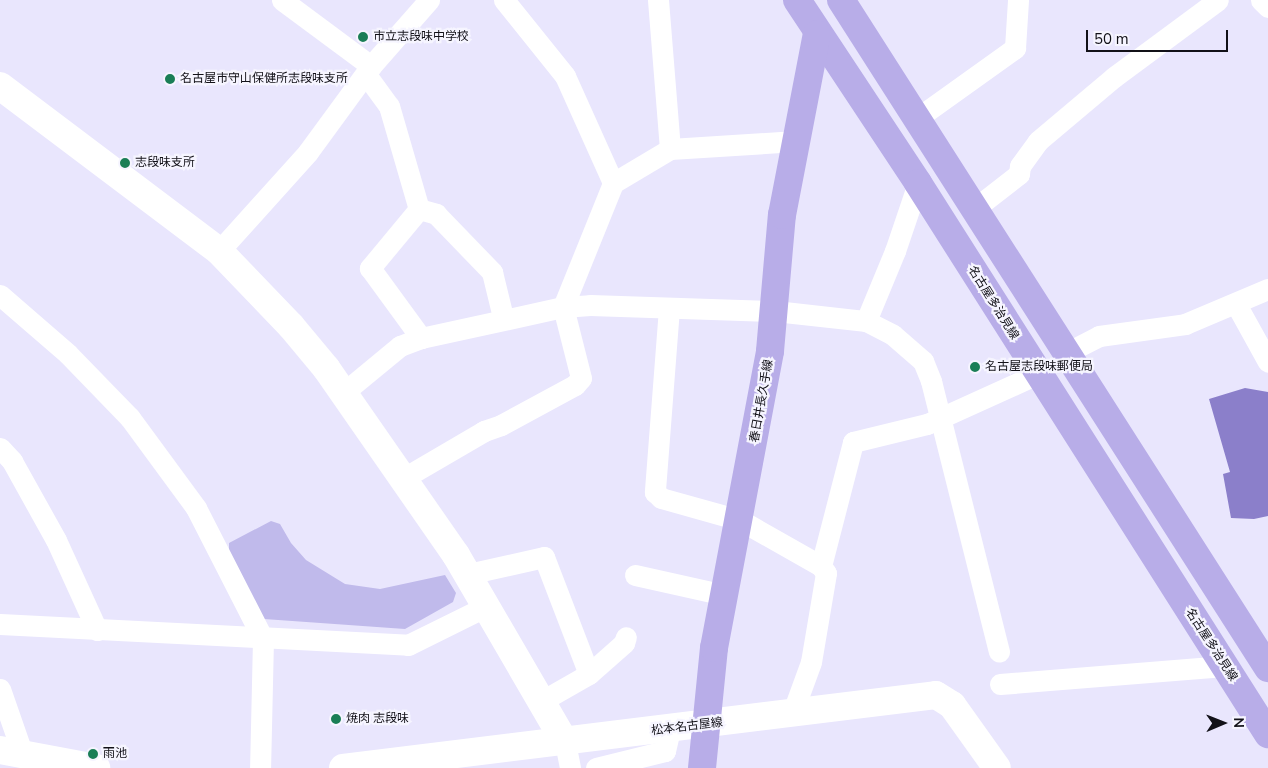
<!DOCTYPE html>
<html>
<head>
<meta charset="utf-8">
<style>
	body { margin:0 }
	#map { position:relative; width:1268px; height:768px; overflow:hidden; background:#e9e6fd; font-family:"Nunito Sans","Noto Sans JP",sans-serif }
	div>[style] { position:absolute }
	.green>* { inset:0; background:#c0baeb }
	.water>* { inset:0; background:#8b7fca }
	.street>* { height:21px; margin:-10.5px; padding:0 10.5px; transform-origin:10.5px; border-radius:10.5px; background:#fff }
	.secondary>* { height:28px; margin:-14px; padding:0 14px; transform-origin:14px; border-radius:14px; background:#fff }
	.primary>* { height:28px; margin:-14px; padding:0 14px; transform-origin:14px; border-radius:14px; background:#b8ade8 }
	.dots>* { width:14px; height:14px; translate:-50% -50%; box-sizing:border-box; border:2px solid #f6f5ff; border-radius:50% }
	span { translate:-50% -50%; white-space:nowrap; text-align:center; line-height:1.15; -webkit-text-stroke:4.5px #f6f5ff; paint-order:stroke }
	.poi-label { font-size:12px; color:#121118 }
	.left { translate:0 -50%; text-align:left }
	.street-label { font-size:12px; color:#121118 }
	.north { position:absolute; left:1198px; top:698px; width:50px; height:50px; -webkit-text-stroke:4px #f6f5ff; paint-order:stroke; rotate:89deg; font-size:14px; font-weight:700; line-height:20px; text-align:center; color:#121118 }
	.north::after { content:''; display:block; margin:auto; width:18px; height:22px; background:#121118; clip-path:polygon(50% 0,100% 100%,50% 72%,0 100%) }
	.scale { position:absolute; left:1086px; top:30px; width:142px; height:22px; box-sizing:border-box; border:2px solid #121118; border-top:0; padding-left:6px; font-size:15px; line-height:18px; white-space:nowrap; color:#121118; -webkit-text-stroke:4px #f6f5ff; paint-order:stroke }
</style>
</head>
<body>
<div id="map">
	<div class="green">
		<i style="clip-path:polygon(271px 521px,280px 524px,291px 543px,306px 560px,345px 584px,380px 589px,445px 575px,456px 593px,453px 602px,405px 629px,264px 619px,229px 551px,229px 543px)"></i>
	</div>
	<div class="water">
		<i style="clip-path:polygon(1245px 388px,1268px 392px,1268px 516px,1254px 519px,1231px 518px,1223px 474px,1230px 472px,1209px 399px)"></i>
	</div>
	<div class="street">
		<i style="left:282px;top:0;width:111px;rotate:36.6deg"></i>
		<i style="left:504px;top:0;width:97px;rotate:51.2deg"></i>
		<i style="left:565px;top:76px;width:117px;rotate:65.8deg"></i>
		<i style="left:658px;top:0;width:149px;rotate:85.4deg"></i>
		<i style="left:1261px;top:0;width:10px;rotate:45deg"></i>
		<i style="left:367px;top:76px;width:37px;rotate:54deg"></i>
		<i style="left:389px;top:106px;width:107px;rotate:73.8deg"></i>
		<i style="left:419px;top:209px;width:77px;rotate:129.7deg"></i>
		<i style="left:370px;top:268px;width:87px;rotate:53.9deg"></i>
		<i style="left:916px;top:119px;width:122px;rotate:-35.6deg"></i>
		<i style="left:1015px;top:48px;width:48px;rotate:-86.4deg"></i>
		<i style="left:419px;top:209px;width:18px;rotate:16deg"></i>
		<i style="left:436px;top:214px;width:81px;rotate:46deg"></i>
		<i style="left:492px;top:272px;width:46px;rotate:76.3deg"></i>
		<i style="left:974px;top:209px;width:57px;rotate:-37.9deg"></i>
		<i style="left:1019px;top:174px;width:8px;rotate:-83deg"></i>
		<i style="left:1020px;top:166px;width:31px;rotate:-54deg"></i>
		<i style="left:1038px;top:141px;width:99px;rotate:-40.1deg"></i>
		<i style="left:1114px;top:77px;width:129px;rotate:-36.5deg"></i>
		<i style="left:219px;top:251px;width:133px;rotate:-48deg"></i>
		<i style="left:308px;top:152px;width:107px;rotate:-53.8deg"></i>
		<i style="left:371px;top:66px;width:88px;rotate:-48.7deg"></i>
		<i style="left:0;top:295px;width:90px;rotate:40.9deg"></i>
		<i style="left:68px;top:354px;width:89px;rotate:45.9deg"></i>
		<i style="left:130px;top:418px;width:112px;rotate:53.7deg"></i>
		<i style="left:196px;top:508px;width:147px;rotate:62.9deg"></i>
		<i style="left:263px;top:639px;width:129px;rotate:91.3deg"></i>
		<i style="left:1236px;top:304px;width:66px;rotate:61.1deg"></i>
		<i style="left:669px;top:308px;width:185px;rotate:94.4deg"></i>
		<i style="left:655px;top:492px;width:8px;rotate:45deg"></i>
		<i style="left:661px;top:498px;width:82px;rotate:15.6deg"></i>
		<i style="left:740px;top:520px;width:93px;rotate:29.6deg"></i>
		<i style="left:866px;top:321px;width:76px;rotate:-67.5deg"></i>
		<i style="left:895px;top:251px;width:72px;rotate:-71.3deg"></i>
		<i style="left:1066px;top:353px;width:37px;rotate:-27deg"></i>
		<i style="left:1099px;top:336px;width:87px;rotate:-7.9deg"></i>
		<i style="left:1185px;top:324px;width:90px;rotate:-22.9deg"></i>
		<i style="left:343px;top:393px;width:74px;rotate:-39.5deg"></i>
		<i style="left:400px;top:346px;width:22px;rotate:-21deg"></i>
		<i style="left:421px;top:338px;width:145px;rotate:-12.3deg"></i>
		<i style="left:563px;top:307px;width:27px;rotate:-4deg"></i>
		<i style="left:590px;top:305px;width:185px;rotate:1.9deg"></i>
		<i style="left:775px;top:311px;width:92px;rotate:6.3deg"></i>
		<i style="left:866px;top:321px;width:30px;rotate:27deg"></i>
		<i style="left:893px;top:335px;width:40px;rotate:41deg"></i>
		<i style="left:923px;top:361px;width:22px;rotate:68deg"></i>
		<i style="left:931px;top:381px;width:279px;rotate:75.9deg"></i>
		<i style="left:0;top:448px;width:18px;rotate:47deg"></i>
		<i style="left:12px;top:461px;width:90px;rotate:60.9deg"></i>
		<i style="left:56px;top:540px;width:99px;rotate:65.5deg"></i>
		<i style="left:402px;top:479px;width:95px;rotate:-30.3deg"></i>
		<i style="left:484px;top:431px;width:18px;rotate:-19deg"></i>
		<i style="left:501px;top:425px;width:84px;rotate:-28.4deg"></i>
		<i style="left:575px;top:385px;width:9px;rotate:-49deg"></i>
		<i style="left:581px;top:378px;width:73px;rotate:-104.2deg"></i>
		<i style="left:563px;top:307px;width:134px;rotate:-68deg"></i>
		<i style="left:613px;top:183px;width:66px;rotate:-30.8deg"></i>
		<i style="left:670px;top:149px;width:126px;rotate:-3.6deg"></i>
		<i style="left:468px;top:574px;width:78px;rotate:-12.6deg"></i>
		<i style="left:544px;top:557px;width:125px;rotate:69deg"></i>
		<i style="left:589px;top:674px;width:56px;rotate:150.3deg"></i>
		<i style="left:635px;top:575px;width:92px;rotate:12.5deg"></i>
		<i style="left:0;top:624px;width:409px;rotate:2.9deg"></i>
		<i style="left:408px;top:645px;width:86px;rotate:-26.3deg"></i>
		<i style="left:589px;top:674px;width:47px;rotate:-41.5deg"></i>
		<i style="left:624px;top:643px;width:6px;rotate:-72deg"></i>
		<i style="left:1000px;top:684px;width:225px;rotate:-4.6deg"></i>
		<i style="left:0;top:689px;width:70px;rotate:70.8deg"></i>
		<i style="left:792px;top:714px;width:55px;rotate:-69.9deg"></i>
		<i style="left:811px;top:662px;width:90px;rotate:-80.4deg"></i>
		<i style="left:826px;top:573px;width:9px;rotate:-126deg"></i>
		<i style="left:821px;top:566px;width:128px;rotate:-75.5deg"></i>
		<i style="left:853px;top:442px;width:76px;rotate:-13.7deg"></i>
		<i style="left:927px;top:424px;width:121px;rotate:-24.4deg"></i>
		<i style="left:565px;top:742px;width:26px;rotate:79deg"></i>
		<i style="left:596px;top:768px;width:71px;rotate:-13.8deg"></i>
		<i style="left:665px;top:751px;width:23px;rotate:-77deg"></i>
	</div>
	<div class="secondary">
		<i style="left:0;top:86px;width:274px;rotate:37deg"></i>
		<i style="left:219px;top:251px;width:104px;rotate:46.2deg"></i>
		<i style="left:291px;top:326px;width:55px;rotate:50.2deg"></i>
		<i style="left:326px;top:368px;width:228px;rotate:55.2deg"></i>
		<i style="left:456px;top:555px;width:216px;rotate:59.8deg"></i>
		<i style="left:0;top:750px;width:98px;rotate:10.6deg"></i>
		<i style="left:343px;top:768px;width:597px;rotate:-7.02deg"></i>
		<i style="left:936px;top:695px;width:19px;rotate:32deg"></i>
		<i style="left:952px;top:705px;width:77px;rotate:54.5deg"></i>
	</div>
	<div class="primary">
		<i style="left:797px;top:0;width:219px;rotate:56.5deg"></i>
		<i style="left:918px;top:183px;width:653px;rotate:57.58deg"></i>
		<i style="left:841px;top:0;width:793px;rotate:57.41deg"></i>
		<i style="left:702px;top:768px;width:121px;rotate:-84.3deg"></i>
		<i style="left:714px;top:648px;width:302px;rotate:-79.3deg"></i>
		<i style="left:770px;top:351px;width:137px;rotate:-85deg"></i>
		<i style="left:782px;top:215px;width:184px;rotate:-79.1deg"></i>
	</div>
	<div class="dots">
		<i style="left:363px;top:37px;background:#1a7e56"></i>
		<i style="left:170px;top:79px;background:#1a7e56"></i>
		<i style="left:125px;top:163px;background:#1a7e56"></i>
		<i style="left:975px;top:367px;background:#1a7e56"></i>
		<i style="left:336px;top:719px;background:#1a7e56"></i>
		<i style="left:93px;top:754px;background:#1a7e56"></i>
	</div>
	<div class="poi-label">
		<span class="left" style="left:373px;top:37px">市立志段味中学校</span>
		<span class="left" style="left:180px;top:79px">名古屋市守山保健所志段味支所</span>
		<span class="left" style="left:135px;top:163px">志段味支所</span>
		<span class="left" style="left:985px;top:367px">名古屋志段味郵便局</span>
		<span class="left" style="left:346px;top:719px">焼肉 志段味</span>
		<span class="left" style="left:103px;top:754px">雨池</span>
	</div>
	<div class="street-label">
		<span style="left:993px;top:303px;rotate:58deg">名古屋多治見線</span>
		<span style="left:762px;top:401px;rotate:-80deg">春日井長久手線</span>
		<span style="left:1211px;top:645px;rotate:57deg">名古屋多治見線</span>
		<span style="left:687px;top:727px;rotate:-7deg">松本名古屋線</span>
	</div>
	<div class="north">N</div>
	<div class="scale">50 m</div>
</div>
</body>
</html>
